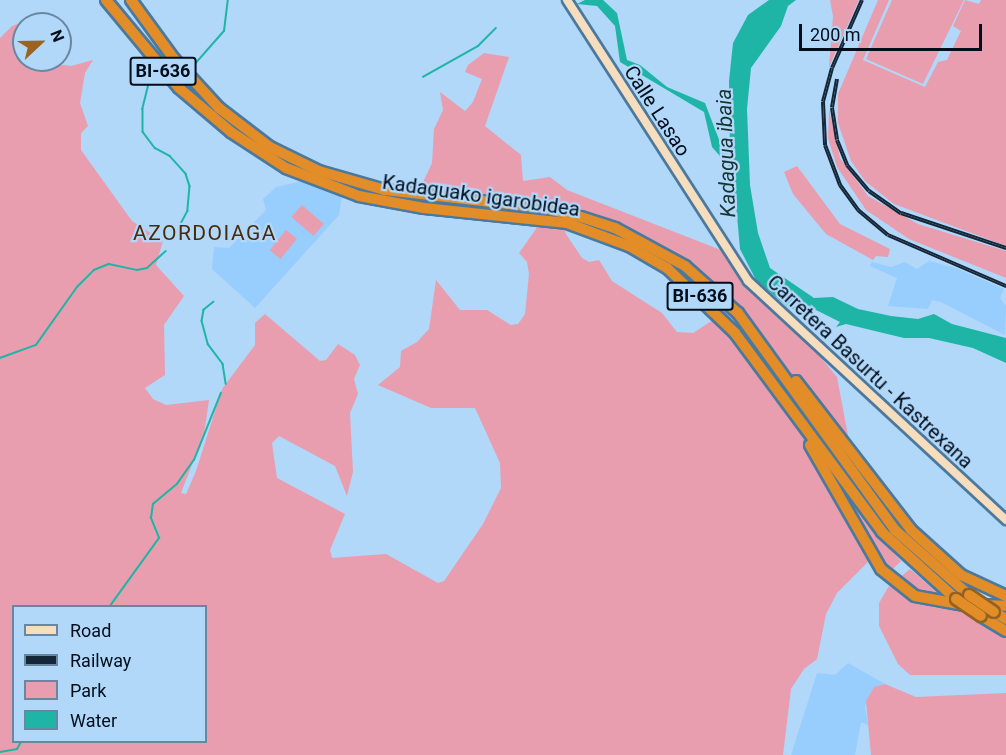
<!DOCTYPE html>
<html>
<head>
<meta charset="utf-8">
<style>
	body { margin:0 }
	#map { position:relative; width:1006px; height:755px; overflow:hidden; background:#b1d7f9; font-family:Roboto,sans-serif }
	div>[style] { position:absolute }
	.built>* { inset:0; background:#97cefd }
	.green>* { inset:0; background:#e99eaf; transform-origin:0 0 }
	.water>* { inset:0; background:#1eb5a6 }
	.stream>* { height:1.5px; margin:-0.75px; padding:0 0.75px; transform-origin:0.75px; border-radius:0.75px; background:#1eb5a6 }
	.roads { filter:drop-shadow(2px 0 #4b799e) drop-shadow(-2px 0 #4b799e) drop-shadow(0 2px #4b799e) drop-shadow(0 -2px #4b799e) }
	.secondary>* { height:8px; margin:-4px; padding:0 4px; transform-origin:4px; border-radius:4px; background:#f6ddbe }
	.highway>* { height:10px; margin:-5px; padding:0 5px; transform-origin:5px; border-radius:5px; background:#e28d28 }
	.rail>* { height:4px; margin-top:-2px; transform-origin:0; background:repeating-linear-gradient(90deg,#b1d7f9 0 4.5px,#152637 0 9px); box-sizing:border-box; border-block:2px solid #152637 }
	.bridges { filter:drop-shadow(2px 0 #936124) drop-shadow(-2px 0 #936124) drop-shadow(0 2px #936124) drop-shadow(0 -2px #936124) }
	.highway-bridge>* { height:10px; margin:-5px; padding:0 5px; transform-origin:5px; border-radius:5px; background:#e28d28 }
	span { translate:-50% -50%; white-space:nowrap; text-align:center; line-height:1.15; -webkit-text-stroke:4.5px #b1d7f9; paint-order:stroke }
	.shield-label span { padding:2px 4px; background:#b1d7f9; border:2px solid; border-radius:4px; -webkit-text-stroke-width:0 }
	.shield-label { font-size:18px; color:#000e1c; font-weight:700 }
	.street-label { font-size:20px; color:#000e1c }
	.water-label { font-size:21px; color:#16332f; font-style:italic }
	.neighbourhood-label { font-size:21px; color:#472b0c; letter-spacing:1.5px }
	.legend { position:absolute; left:12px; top:605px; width:195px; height:138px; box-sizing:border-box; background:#b1d7f9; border:2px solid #6a87a1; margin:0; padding:8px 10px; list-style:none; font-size:18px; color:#000e1c }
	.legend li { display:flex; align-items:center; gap:12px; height:30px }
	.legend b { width:30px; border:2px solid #6a87a1 }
	.north { position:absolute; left:12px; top:12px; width:60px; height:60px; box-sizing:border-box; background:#b1d7f9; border:2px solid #6a87a1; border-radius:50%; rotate:68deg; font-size:16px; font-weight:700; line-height:24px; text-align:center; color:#000e1c }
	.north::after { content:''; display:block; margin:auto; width:21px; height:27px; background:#9c6221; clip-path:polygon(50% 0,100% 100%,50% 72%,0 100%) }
	.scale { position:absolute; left:799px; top:24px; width:183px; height:27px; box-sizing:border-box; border:3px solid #000e1c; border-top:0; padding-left:8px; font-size:18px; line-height:21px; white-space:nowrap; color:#000e1c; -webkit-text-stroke:4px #b1d7f9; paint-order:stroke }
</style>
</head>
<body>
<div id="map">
	<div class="built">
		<i style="clip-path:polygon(302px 181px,342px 196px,339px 215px,255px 308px,212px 269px,214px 247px,229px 248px,244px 233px,266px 210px,263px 199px,276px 187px)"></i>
		<i style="clip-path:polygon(929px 261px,956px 268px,1004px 289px,1000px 298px,1006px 306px,1005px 335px,941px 302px,932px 300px,928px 309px,888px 306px,897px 278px,870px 266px,872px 262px,891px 267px,905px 262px,917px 269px)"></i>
		<i style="clip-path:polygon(848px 663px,885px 684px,874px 687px,865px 706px,868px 725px,861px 722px,855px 755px,791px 755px,817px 673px,835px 675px)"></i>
	</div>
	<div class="green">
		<i style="clip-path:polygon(830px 0,859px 0,829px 67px,833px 16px)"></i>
		<i style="clip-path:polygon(878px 0,889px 0,863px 60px,925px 87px,938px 62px,947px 60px,955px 43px,961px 31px,953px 26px,965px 0,979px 4px,981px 0,1006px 0,1006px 246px,894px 204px,865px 181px,851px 161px,838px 123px,838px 94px)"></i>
		<i style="clip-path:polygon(892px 0,964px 0,923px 84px,866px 59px)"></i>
		<i style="clip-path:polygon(evenodd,36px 17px,32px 24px,24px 24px,24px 60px,71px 66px,93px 60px,85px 73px,80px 103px,88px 126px,81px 133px,81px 150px,132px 221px,163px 241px,156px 265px,184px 296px,164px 325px,165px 375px,145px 388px,153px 399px,166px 405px,209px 400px,204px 434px,181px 493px,186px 494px,196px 471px,222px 389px,255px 345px,255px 323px,265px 314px,320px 361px,326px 360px,338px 344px,355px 355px,360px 365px,354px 379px,358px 394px,350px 413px,353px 472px,347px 496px,335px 466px,279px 436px,272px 443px,277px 478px,345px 514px,330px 550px,332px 558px,386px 554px,438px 583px,444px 581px,483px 524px,501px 488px,500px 463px,475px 408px,431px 408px,378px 385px,400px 367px,401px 351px,417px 342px,429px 329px,436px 280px,460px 310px,487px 310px,511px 325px,518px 324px,525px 314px,529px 274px,527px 262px,519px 253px,536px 229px,541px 199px,412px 188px,423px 182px,432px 163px,434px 129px,443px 110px,440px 92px,465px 111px,473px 102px,482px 79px,465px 72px,468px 65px,484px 53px,509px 57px,485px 126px,521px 155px,523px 181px,550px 177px,567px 190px,726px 252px,824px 355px,822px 359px,837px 377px,849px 441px,813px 393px,813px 398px,905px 545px,890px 549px,901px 561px,889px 573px,875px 555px,837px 593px,826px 614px,817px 659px,804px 669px,791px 689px,783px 755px,0 755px,0 38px,12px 26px,36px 17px,559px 202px,626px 225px,661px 258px,730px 309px,693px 333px,677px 332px,662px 313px,612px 281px,599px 260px,589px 262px,582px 258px,566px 234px,559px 202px,36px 17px,14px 606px,206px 606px,206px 742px,14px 742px,14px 606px)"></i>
		<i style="clip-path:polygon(829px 109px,840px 158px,868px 196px,918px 224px,1006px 251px,1006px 278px,909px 239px,866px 210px,837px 167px,828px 138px)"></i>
		<i style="clip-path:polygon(797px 166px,840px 224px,890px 249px,888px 257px,876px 256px,873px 260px,826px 234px,793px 194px,784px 172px)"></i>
		<i style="left:302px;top:205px;width:29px;height:16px;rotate:41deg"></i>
		<i style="left:286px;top:230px;width:14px;height:26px;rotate:39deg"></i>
		<i style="clip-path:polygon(910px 569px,948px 602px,924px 596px,897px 580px)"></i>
		<i style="clip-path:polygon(889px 586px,932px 607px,965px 611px,1006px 636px,1006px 675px,910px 675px,898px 664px,879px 626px,879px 603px)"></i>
		<i style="clip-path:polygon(885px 684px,916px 697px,1006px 693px,1006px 755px,871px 755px,866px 701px,874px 687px)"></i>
	</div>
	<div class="water">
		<i style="clip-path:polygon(585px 0,603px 0,617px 13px,627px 60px,640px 65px,667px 87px,705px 103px,723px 150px,730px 156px,729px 81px,733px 43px,748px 15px,769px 0,796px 0,788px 6px,781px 26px,751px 68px,747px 109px,750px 185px,758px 233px,770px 268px,814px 298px,833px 297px,858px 309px,891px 316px,918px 319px,934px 314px,952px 324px,1006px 338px,1006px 363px,973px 348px,929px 338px,904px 338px,846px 324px,836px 327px,840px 322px,810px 307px,790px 309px,756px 280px,740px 249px,733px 171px,712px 147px,704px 112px,620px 62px,615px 26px,597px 6px,577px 4px)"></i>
	</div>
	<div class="stream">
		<i style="left:195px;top:64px;width:44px;rotate:-48.7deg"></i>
		<i style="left:224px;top:31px;width:31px;rotate:-83deg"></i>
		<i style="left:423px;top:77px;width:63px;rotate:-29.4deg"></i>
		<i style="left:478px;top:46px;width:25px;rotate:-45deg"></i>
		<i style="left:150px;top:80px;width:30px;rotate:104deg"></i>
		<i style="left:143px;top:109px;width:23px;rotate:90deg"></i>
		<i style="left:143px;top:132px;width:20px;rotate:53deg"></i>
		<i style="left:155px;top:148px;width:17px;rotate:28deg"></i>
		<i style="left:170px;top:156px;width:24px;rotate:48deg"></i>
		<i style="left:186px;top:174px;width:13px;rotate:72deg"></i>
		<i style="left:190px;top:186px;width:25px;rotate:95deg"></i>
		<i style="left:188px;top:211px;width:15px;rotate:118deg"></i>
		<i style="left:214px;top:302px;width:13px;rotate:141deg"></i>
		<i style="left:204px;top:310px;width:11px;rotate:100deg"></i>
		<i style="left:202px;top:321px;width:24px;rotate:75deg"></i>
		<i style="left:208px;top:344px;width:25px;rotate:53deg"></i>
		<i style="left:223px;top:364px;width:20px;rotate:81deg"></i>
		<i style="left:0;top:358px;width:38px;rotate:-20deg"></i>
		<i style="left:36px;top:345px;width:71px;rotate:-54.7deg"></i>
		<i style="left:77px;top:287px;width:24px;rotate:-45deg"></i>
		<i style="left:94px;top:270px;width:16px;rotate:-22deg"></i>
		<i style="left:109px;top:264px;width:29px;rotate:12deg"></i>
		<i style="left:137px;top:270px;width:10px;rotate:-11deg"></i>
		<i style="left:147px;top:268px;width:25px;rotate:-42deg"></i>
		<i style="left:110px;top:606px;width:84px;rotate:-54.2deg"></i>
		<i style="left:159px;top:538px;width:22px;rotate:-112deg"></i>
		<i style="left:151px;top:518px;width:14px;rotate:-82deg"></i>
		<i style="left:153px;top:504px;width:31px;rotate:-40deg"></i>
		<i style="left:177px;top:484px;width:29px;rotate:-55deg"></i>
		<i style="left:194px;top:460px;width:72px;rotate:-68.1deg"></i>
		<i style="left:0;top:752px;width:17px;rotate:-10deg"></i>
		<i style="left:17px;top:749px;width:8px;rotate:-60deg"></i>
	</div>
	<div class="roads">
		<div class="secondary">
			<i style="left:567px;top:0;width:334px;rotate:57.2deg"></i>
			<i style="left:748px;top:281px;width:352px;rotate:42.8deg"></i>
		</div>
		<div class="highway">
			<i style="left:106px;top:0;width:114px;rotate:50.3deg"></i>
			<i style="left:179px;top:88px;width:68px;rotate:40.2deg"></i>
			<i style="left:231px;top:132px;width:66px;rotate:33.2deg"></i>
			<i style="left:286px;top:168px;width:78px;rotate:21deg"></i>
			<i style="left:359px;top:196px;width:66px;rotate:10.5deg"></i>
			<i style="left:424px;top:208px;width:144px;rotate:6deg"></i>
			<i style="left:567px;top:223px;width:66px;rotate:20.4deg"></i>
			<i style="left:629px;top:246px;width:44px;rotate:30.1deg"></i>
			<i style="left:667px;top:268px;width:94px;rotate:43.7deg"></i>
			<i style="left:735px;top:333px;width:247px;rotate:53.5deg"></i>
			<i style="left:882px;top:532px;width:100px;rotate:42.2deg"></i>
			<i style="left:131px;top:0;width:73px;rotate:53.9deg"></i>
			<i style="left:174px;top:59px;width:67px;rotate:47.4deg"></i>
			<i style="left:219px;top:108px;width:64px;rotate:37.4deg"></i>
			<i style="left:270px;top:147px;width:55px;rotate:26.1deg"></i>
			<i style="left:319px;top:171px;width:69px;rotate:16.1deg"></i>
			<i style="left:385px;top:190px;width:160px;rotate:6.5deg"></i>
			<i style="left:544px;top:208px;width:38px;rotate:14deg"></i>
			<i style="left:581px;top:217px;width:36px;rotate:18deg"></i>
			<i style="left:615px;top:228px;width:80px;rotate:28.5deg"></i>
			<i style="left:685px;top:266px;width:71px;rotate:41.6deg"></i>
			<i style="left:738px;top:313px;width:268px;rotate:54.1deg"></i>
			<i style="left:895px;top:530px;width:98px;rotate:41.3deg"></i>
			<i style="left:796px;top:381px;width:188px;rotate:52.3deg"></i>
			<i style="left:911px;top:530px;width:67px;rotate:42deg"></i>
			<i style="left:961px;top:575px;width:50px;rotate:25deg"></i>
			<i style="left:810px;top:445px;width:143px;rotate:60.2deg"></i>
			<i style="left:881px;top:569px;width:43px;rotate:38.5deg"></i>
			<i style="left:915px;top:596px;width:50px;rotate:10.4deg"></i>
			<i style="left:982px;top:605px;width:24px;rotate:2deg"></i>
			<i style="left:994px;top:612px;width:14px;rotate:30deg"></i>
			<i style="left:981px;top:616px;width:29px;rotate:31deg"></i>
		</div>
	</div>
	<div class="rail">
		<i style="left:862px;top:0;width:74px;rotate:113.8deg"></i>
		<i style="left:832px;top:68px;width:35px;rotate:105deg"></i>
		<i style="left:823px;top:102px;width:43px;rotate:87.3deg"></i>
		<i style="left:825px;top:145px;width:43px;rotate:69.4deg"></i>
		<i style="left:840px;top:185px;width:31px;rotate:54deg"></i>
		<i style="left:858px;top:210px;width:39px;rotate:40deg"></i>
		<i style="left:888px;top:235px;width:129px;rotate:23.4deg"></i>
		<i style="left:837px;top:79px;width:29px;rotate:100deg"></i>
		<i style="left:832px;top:108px;width:32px;rotate:81deg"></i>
		<i style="left:837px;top:140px;width:27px;rotate:68deg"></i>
		<i style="left:847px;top:165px;width:34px;rotate:50deg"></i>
		<i style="left:869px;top:191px;width:39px;rotate:35deg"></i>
		<i style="left:901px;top:213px;width:111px;rotate:18.4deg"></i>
	</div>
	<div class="bridges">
		<div class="highway-bridge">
			<i style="left:969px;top:595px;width:30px;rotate:34deg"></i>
			<i style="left:956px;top:599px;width:30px;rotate:34deg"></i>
		</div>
	</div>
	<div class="shield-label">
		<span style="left:163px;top:71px">BI-636</span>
		<span style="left:700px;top:296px">BI-636</span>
	</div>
	<div class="street-label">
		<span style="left:657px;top:111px;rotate:57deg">Calle Lasao</span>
		<span style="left:481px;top:196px;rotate:8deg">Kadaguako igarobidea</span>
		<span style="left:870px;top:372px;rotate:43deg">Carretera Basurtu - Kastrexana</span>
	</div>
	<div class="water-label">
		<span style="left:726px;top:153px;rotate:-92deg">Kadagua ibaia</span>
	</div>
	<div class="neighbourhood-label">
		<span style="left:205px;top:233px">AZORDOIAGA</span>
	</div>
	<ul class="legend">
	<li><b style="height:8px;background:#f6ddbe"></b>Road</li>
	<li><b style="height:8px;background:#152637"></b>Railway</li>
	<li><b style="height:16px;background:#e99eaf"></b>Park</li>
	<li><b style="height:16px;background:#1eb5a6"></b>Water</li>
	</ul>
	<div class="north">N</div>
	<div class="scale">200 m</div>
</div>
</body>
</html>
